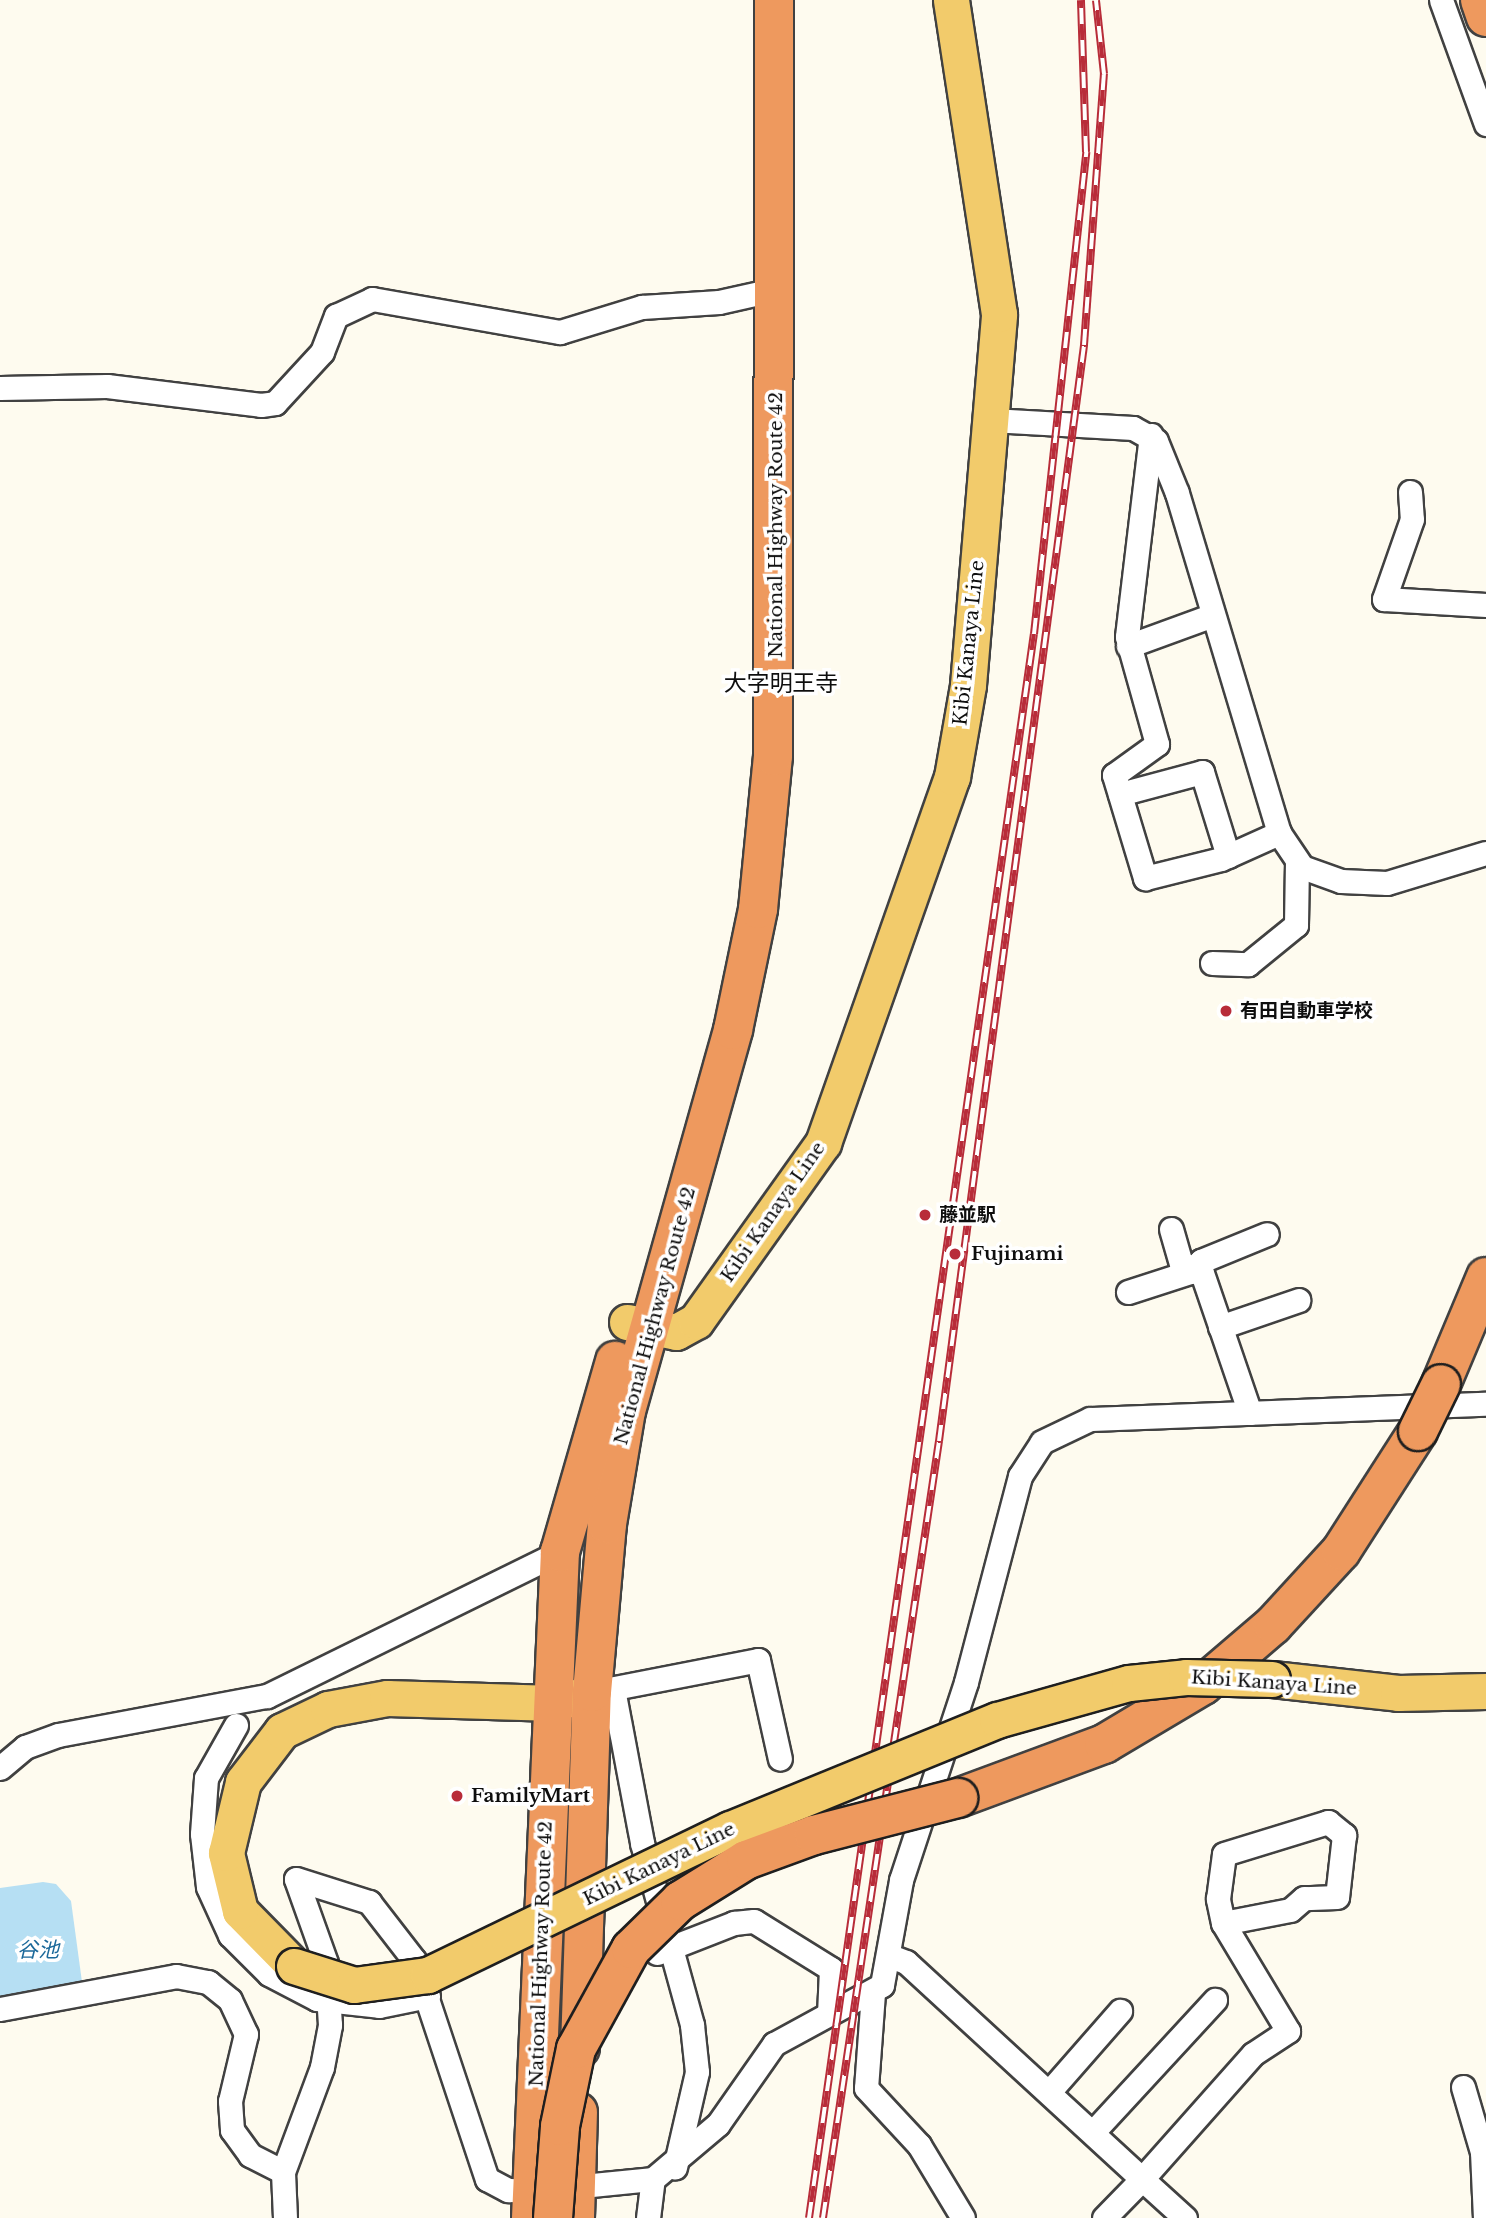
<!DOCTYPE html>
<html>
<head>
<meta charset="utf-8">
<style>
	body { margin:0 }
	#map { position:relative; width:1486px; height:2218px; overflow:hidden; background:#fefbef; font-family:"Libre Baskerville","Noto Sans JP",serif }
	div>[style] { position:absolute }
	.water>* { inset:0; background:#b6dff3 }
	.roads { filter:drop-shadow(2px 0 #414141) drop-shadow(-2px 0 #414141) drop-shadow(0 2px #414141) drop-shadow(0 -2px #414141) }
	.street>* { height:23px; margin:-11.5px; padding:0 11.5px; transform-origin:11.5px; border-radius:11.5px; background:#fff }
	.primary>* { height:35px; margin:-17.5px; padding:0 17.5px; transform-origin:17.5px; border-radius:17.5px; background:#f2cb6b }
	.highway>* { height:38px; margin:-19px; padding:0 19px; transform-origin:19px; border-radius:19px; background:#ee995e }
	.rail>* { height:8px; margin-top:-4px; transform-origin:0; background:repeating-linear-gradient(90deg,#fff 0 16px,#b82c39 0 32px); box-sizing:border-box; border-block:2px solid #b82c39 }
	.bridges { filter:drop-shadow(2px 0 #1f1f1f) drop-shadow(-2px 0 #1f1f1f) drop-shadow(0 2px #1f1f1f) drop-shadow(0 -2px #1f1f1f) }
	.primary-bridge>* { height:35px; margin:-17.5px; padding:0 17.5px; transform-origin:17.5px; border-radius:17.5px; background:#f2cb6b }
	.highway-bridge>* { height:38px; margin:-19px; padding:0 19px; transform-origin:19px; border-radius:19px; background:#ee995e }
	.dots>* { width:19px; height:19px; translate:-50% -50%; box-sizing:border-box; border:4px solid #fff; border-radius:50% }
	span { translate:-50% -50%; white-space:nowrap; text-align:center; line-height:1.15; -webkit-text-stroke:7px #fff; paint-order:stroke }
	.street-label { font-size:19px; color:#0e0e0e }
	.poi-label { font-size:19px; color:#0e0e0e; font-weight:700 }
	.left { translate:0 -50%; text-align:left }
	.water-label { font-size:21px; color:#1c699a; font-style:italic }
	.quarter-label { font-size:23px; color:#0e0e0e }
</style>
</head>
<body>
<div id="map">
	<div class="water">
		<i style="clip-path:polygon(43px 1882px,56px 1884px,71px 1901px,82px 1982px,0 2000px,0 1888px)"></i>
	</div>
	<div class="roads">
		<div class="street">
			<i style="left:1441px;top:0;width:132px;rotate:70.1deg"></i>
			<i style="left:0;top:388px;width:107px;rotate:-1.1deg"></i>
			<i style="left:107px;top:386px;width:155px;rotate:7deg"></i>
			<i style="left:261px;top:405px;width:14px;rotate:-8deg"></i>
			<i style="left:275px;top:403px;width:69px;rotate:-47.3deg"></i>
			<i style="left:322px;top:352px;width:39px;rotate:-69deg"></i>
			<i style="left:336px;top:316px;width:40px;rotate:-25deg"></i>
			<i style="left:372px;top:299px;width:191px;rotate:10deg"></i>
			<i style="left:560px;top:332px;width:86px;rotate:-17deg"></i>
			<i style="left:642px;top:307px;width:77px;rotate:-3.7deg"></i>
			<i style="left:719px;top:302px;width:59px;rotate:-12.6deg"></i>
			<i style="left:991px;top:420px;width:142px;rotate:3.2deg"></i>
			<i style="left:1133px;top:428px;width:26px;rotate:29deg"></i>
			<i style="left:1156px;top:441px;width:56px;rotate:68deg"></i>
			<i style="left:1177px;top:493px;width:355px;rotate:73.3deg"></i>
			<i style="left:1279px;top:833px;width:41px;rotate:55.9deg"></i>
			<i style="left:1302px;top:867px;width:41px;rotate:19.7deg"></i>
			<i style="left:1341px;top:881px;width:46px;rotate:2.5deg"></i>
			<i style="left:1387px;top:883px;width:103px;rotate:-16.9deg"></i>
			<i style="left:1151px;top:435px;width:203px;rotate:96.8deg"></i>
			<i style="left:1127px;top:637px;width:111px;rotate:74.3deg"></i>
			<i style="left:1157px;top:744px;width:53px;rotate:144.2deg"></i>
			<i style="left:1114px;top:775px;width:108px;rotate:73.2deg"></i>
			<i style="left:1145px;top:878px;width:78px;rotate:-14deg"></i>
			<i style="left:1221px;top:859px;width:64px;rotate:-24.1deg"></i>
			<i style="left:1410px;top:492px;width:27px;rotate:86deg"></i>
			<i style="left:1412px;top:519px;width:85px;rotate:109.3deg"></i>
			<i style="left:1384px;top:599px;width:102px;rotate:3.4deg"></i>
			<i style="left:1128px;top:646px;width:90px;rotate:-20deg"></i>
			<i style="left:1120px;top:794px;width:85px;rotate:-15deg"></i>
			<i style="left:1202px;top:772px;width:88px;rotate:72.8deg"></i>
			<i style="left:1212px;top:963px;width:36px;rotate:2deg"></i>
			<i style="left:1248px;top:964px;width:62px;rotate:-39.1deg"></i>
			<i style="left:1296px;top:925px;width:63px;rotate:-89.1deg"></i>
			<i style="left:1171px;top:1229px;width:35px;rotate:74deg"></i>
			<i style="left:1181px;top:1263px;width:23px;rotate:25deg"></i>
			<i style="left:1202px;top:1273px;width:148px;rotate:71.1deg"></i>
			<i style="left:1128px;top:1292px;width:65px;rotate:-17.9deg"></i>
			<i style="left:1190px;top:1272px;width:16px;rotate:-45deg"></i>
			<i style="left:1201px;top:1261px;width:71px;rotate:-22.2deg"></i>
			<i style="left:1220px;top:1327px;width:83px;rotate:-18.9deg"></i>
			<i style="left:613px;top:1689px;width:157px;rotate:79.3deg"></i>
			<i style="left:642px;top:1843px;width:189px;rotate:74.6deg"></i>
			<i style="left:692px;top:2025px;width:47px;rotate:83.9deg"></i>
			<i style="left:697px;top:2072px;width:98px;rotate:103deg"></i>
			<i style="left:599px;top:1691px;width:162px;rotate:-11deg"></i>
			<i style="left:758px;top:1660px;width:101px;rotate:77.5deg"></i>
			<i style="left:236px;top:1725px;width:61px;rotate:119.5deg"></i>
			<i style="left:206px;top:1778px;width:56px;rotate:94.1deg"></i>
			<i style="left:202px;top:1834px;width:53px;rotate:83.5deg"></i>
			<i style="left:208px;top:1887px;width:53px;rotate:65.4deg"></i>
			<i style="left:230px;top:1935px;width:55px;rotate:45deg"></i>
			<i style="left:269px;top:1974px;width:54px;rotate:27.5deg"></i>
			<i style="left:317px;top:1999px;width:62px;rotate:6.4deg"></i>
			<i style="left:379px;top:2006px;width:50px;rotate:-11.5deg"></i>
			<i style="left:0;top:1768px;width:33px;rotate:-40deg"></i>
			<i style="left:25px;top:1747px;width:35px;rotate:-20deg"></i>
			<i style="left:58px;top:1735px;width:213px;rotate:-10.6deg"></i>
			<i style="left:267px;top:1696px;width:326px;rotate:-26.2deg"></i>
			<i style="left:296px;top:1879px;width:77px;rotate:17.5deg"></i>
			<i style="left:369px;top:1902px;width:73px;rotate:52.2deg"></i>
			<i style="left:414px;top:1960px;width:231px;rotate:71.6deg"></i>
			<i style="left:487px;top:2179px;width:24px;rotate:28deg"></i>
			<i style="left:508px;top:2190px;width:24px;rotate:2deg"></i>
			<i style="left:532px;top:2191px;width:122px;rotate:-5.7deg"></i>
			<i style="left:653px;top:2179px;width:85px;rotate:-40.2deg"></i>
			<i style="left:718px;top:2124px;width:98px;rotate:-55deg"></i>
			<i style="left:774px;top:2044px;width:123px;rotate:-28.6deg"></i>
			<i style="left:882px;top:1985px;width:107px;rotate:-79.7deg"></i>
			<i style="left:901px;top:1880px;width:208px;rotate:-71.8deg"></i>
			<i style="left:966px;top:1682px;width:213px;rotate:-75.3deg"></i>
			<i style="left:1020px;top:1476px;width:40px;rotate:-57.1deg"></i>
			<i style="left:1042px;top:1442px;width:53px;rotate:-25.6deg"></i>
			<i style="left:1090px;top:1419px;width:396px;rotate:-2.2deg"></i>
			<i style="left:657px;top:1953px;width:83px;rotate:-21.3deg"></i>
			<i style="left:734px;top:1923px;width:20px;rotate:-6deg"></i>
			<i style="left:754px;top:1921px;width:91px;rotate:31.9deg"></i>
			<i style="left:831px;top:1969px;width:45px;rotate:92.5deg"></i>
			<i style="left:890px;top:1956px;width:17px;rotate:21deg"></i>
			<i style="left:906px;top:1962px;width:321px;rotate:42.6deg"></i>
			<i style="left:1142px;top:2179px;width:167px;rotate:-48.4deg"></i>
			<i style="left:1253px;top:2054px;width:42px;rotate:-33.3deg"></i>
			<i style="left:1288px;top:2031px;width:126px;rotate:-121deg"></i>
			<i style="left:1223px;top:1923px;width:25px;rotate:-102deg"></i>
			<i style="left:1218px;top:1899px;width:45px;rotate:-82.4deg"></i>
			<i style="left:1224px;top:1854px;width:109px;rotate:-17.1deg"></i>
			<i style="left:1328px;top:1822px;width:21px;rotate:39deg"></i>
			<i style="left:1344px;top:1835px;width:62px;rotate:96.4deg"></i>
			<i style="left:1337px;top:1897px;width:33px;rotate:178deg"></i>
			<i style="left:1304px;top:1898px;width:18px;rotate:139deg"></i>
			<i style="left:1290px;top:1910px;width:68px;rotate:169deg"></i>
			<i style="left:873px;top:1993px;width:95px;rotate:94.2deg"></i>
			<i style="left:866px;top:2088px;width:78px;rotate:47.1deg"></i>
			<i style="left:919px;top:2145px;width:85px;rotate:58.9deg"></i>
			<i style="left:0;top:2009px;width:179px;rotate:-10.6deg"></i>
			<i style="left:176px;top:1976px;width:33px;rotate:11deg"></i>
			<i style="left:208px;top:1982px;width:28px;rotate:39deg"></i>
			<i style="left:230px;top:2000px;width:38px;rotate:65deg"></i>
			<i style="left:246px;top:2034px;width:69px;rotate:103.4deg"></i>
			<i style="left:230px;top:2101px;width:29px;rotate:86deg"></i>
			<i style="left:232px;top:2130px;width:31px;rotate:54deg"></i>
			<i style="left:250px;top:2155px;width:37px;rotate:27deg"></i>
			<i style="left:1463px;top:2087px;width:68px;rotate:73.7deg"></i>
			<i style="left:1482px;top:2152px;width:66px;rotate:87.4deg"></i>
			<i style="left:1049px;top:2092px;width:108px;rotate:-48.8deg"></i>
			<i style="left:1093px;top:2132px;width:180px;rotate:-47.3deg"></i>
			<i style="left:285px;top:2218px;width:46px;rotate:-92.5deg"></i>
			<i style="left:283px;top:2172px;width:112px;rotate:-69.6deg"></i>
			<i style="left:322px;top:2067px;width:43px;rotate:-79.2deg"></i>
			<i style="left:330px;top:2025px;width:62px;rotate:-93.7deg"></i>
			<i style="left:326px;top:1963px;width:89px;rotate:-109.7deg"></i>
			<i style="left:648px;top:2218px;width:39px;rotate:-83deg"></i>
			<i style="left:1104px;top:2218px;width:54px;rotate:-45.7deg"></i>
			<i style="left:1142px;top:2179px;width:58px;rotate:42.2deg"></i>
		</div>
		<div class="primary">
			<i style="left:627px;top:1322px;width:50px;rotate:11.5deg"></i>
			<i style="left:676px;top:1332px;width:23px;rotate:-29deg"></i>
			<i style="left:696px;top:1321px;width:219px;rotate:-54.5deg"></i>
			<i style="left:823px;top:1143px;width:388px;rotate:-70.6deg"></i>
			<i style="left:952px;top:777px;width:93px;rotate:-80.1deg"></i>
			<i style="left:968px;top:685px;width:372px;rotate:-85.2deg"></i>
			<i style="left:999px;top:314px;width:318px;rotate:-98.7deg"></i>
			<i style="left:1272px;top:1679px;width:127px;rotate:6.3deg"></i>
			<i style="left:1398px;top:1693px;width:88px;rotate:-1.3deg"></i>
			<i style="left:294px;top:1966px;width:77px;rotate:-134.5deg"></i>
			<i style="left:240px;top:1911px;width:60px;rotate:-103.6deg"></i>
			<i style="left:226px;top:1853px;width:73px;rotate:-76.5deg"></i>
			<i style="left:243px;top:1782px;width:64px;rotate:-52.6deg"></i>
			<i style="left:282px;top:1731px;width:51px;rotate:-25.6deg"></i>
			<i style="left:328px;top:1709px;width:60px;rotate:-10.6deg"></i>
			<i style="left:387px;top:1698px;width:168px;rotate:1.7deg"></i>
			<i style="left:555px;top:1703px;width:25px;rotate:-16deg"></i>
		</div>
		<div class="highway">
			<i style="left:1480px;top:0;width:18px;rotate:71deg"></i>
			<i style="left:1441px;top:1384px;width:116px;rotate:-67.2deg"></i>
			<i style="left:958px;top:1798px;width:156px;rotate:-20.3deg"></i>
			<i style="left:1104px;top:1744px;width:115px;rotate:-30.8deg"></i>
			<i style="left:1203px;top:1685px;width:92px;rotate:-40.6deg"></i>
			<i style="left:1273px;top:1625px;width:100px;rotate:-47.4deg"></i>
			<i style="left:1341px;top:1551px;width:143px;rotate:-57.3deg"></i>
			<i style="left:580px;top:2048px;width:356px;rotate:-88.1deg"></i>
			<i style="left:592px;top:1692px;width:169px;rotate:-84.9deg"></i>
			<i style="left:607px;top:1524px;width:115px;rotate:-80.5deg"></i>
			<i style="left:626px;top:1411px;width:396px;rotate:-74.3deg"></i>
			<i style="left:733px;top:1030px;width:124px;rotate:-78.3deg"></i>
			<i style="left:758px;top:909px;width:154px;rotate:-84.4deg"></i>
			<i style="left:773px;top:756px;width:756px;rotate:-89.92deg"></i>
			<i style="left:531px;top:2218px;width:667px;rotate:-87.51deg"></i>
			<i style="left:560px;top:1552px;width:199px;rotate:-73.9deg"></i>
			<i style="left:575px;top:2218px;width:106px;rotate:-88.4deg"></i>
		</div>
	</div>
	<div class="rail">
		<i style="left:809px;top:2218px;width:1600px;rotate:-81.92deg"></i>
		<i style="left:1034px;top:634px;width:485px;rotate:-83.8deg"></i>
		<i style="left:1086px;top:152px;width:152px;rotate:-91.9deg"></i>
		<i style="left:823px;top:2218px;width:786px;rotate:-81.51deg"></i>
		<i style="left:939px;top:1441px;width:1106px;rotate:-82.46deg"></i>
		<i style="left:1084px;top:345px;width:272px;rotate:-85.8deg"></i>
		<i style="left:1104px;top:74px;width:74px;rotate:-96.2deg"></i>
	</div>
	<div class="bridges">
		<div class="primary-bridge">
			<i style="left:294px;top:1966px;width:63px;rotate:17.6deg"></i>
			<i style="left:354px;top:1985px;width:75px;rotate:-7.7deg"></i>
			<i style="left:428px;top:1975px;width:335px;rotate:-25.8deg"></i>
			<i style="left:730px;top:1829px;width:288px;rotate:-22.2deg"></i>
			<i style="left:997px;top:1720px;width:137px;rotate:-15.7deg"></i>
			<i style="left:1129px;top:1683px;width:57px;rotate:-6deg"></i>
			<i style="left:1186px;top:1677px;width:86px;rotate:1.3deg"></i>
		</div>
		<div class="highway-bridge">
			<i style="left:1418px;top:1431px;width:52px;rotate:-63.9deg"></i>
			<i style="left:553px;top:2218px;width:92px;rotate:-85.6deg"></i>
			<i style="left:560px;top:2126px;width:79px;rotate:-78.3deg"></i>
			<i style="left:576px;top:2049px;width:114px;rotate:-61.2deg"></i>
			<i style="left:631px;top:1949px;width:69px;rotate:-44.4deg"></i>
			<i style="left:680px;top:1901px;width:78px;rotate:-31.8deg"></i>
			<i style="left:746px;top:1860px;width:72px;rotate:-20.2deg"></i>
			<i style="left:814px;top:1835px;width:149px;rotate:-14.4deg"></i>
		</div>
	</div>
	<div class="dots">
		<i style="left:1226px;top:1011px;background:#b82c39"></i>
		<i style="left:925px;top:1215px;background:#b82c39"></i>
		<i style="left:955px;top:1254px;background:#b82c39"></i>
		<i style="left:457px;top:1796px;background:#b82c39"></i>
	</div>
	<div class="street-label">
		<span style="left:776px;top:525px;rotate:-90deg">National Highway Route 42</span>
		<span style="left:969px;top:643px;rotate:-84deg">Kibi Kanaya Line</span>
		<span style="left:773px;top:1212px;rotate:-55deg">Kibi Kanaya Line</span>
		<span style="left:655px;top:1316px;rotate:-75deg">National Highway Route 42</span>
		<span style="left:1274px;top:1683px;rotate:4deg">Kibi Kanaya Line</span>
		<span style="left:659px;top:1864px;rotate:-26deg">Kibi Kanaya Line</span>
		<span style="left:541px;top:1954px;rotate:-88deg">National Highway Route 42</span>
	</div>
	<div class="poi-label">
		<span class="left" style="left:1240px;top:1011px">有田自動車学校</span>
		<span class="left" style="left:939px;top:1215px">藤並駅</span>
		<span class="left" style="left:971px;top:1254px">Fujinami</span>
		<span class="left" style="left:471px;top:1796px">FamilyMart</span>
	</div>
	<div class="water-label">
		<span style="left:38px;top:1950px">谷池</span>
	</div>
	<div class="quarter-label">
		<span style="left:781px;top:683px">大字明王寺</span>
	</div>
</div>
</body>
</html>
